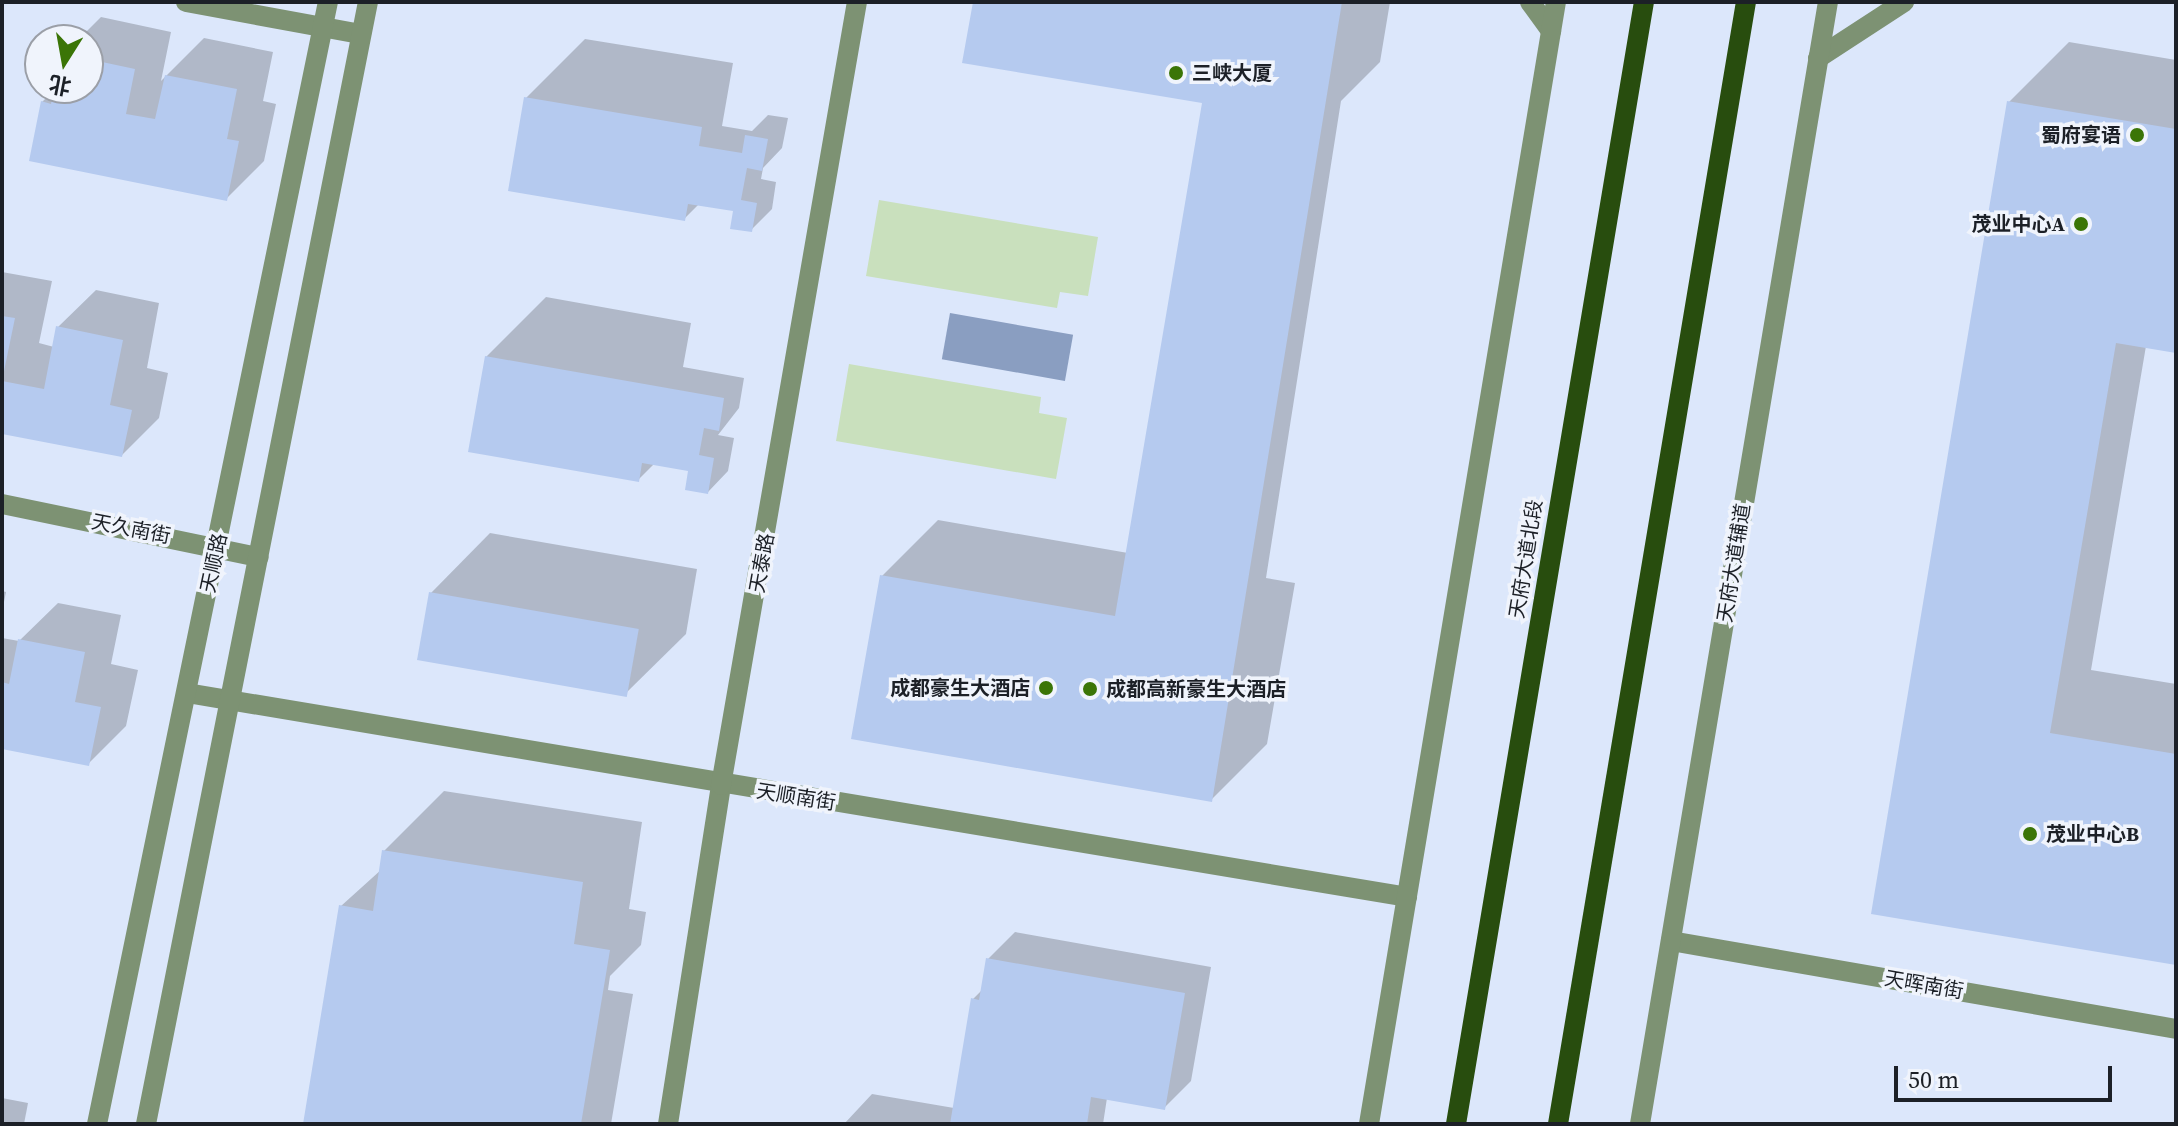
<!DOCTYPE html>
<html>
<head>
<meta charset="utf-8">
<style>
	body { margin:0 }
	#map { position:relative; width:2178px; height:1126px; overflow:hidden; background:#dce7fb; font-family:"Source Serif 4","Noto Sans SC",serif }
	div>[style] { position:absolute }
	.green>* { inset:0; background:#c9e0bd }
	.water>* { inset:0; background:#8a9ec1; transform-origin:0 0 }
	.shadow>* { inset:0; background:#0003 }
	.building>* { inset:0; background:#b5caef; transform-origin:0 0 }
	.minor>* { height:20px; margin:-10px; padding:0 10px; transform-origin:10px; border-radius:10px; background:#7d9273 }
	.tertiary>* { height:20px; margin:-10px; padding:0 10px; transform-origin:10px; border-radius:10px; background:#7d9273 }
	.primary>* { height:20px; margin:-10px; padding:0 10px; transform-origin:10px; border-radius:10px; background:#284d0e }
	.dots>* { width:22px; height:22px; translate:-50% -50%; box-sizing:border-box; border:4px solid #f0f4fc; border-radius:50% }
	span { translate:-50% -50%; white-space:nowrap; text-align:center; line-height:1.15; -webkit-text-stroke:7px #f0f4fc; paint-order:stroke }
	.poi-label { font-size:20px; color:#1c2027; font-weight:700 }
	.left { translate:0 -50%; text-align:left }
	.right { translate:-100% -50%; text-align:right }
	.street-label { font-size:20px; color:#1c2027 }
	.frame { position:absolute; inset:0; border:4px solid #1c2027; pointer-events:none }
	.north { position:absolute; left:24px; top:24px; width:80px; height:80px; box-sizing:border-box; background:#f0f4fc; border:2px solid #9b9fa7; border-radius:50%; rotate:191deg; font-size:22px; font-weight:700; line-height:32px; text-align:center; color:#1c2027 }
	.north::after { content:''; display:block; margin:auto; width:28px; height:36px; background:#3b7507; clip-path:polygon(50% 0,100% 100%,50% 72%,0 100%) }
	.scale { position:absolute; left:1894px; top:1066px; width:218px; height:36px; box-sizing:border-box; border:4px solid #1c2027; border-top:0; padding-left:10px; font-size:24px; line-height:28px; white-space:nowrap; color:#1c2027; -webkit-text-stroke:6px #f0f4fc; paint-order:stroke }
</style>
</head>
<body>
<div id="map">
	<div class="green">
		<i style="clip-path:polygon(879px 200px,1098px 237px,1088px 296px,1060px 292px,1057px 308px,866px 276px)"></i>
		<i style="clip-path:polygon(849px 364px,1041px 397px,1039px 413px,1067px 418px,1056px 479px,836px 441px)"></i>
	</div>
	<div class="water">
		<i style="left:950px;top:313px;width:125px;height:47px;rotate:10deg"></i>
	</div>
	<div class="shadow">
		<i style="clip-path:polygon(975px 2px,1390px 2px,1380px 62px,1341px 101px,1266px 578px,1295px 583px,1267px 744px,1211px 800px,882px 576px,938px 520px,1128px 553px,1206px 102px)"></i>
		<i style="clip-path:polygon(101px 17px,171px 32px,161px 81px,204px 38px,273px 52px,263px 101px,276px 104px,264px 161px,227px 198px,42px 102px,56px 88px,88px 88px,88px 40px,78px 40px)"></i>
		<i style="clip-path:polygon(585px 39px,733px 63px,722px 126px,752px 131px,768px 115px,788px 118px,782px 148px,763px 168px,761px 179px,776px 182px,772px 209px,751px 230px,735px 210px,699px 204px,684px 219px,526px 98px)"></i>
		<i style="clip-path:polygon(2069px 42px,2176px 60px,2176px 351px,2146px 346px,2091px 670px,2176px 684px,2176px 963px,1874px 912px,2009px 102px)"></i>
		<i style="clip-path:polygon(2px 272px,52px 281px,39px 343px,54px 347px,58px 327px,96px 290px,159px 303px,147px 368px,168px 373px,159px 418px,122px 455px,2px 431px)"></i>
		<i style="clip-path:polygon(546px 297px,691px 323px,683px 367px,744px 378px,739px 408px,718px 435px,734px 438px,728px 471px,708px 492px,690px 469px,655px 463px,638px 480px,486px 357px)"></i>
		<i style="clip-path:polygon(490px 533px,697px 569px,686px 634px,626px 693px,431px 593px)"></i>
		<i style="clip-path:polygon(2px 591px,6px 592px,2px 612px)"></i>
		<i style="clip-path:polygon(58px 603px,121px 615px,111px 664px,138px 670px,126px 726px,88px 764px,2px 747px,2px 638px,19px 641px)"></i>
		<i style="clip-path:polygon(444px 791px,642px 822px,629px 909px,646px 912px,641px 945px,610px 976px,608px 990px,633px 994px,611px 1124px,305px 1124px,341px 906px,382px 869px,384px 851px)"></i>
		<i style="clip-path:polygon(1015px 932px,1211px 967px,1191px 1081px,1164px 1108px,1107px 1098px,1103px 1124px,844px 1124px,872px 1094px,954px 1108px,973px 999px,983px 989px,988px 959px)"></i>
		<i style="clip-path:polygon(2px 1098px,28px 1103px,24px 1124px,2px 1124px)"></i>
	</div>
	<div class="building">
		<i style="clip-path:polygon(973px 2px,1342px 2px,1212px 802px,851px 739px,880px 575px,1115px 616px,1202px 103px,962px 63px)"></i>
		<i style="clip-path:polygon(88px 59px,135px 69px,126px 114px,155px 119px,165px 75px,237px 89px,227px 139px,239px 141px,227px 201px,29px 161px,41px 101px,51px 104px,54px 88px,88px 88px)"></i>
		<i style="clip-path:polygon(524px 97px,702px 127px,699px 146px,742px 153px,745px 135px,768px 139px,762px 171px,747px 168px,741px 200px,757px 203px,752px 232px,730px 229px,733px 211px,688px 204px,685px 221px,508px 191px)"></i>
		<i style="clip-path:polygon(2007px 101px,2176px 129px,2176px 353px,2116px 343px,2050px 733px,2176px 754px,2176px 965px,1871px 914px)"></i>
		<i style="clip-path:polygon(2px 316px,15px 318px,3px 376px,2px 376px)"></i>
		<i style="clip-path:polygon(56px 326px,123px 340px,110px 405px,132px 410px,122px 457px,2px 434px,2px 381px,44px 389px)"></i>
		<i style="clip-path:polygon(485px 356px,724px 398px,719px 431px,704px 428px,699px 455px,714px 458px,708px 494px,685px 490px,688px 471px,642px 463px,639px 482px,468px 452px)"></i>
		<i style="left:429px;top:592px;width:213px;height:69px;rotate:10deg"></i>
		<i style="clip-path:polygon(18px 639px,85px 652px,75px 702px,101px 707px,89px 766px,2px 749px,2px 682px,9px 684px)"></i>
		<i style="clip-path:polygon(382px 850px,583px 882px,574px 944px,610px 950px,581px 1124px,303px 1124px,339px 905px,373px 911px)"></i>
		<i style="clip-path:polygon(986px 958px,1185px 993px,1165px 1110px,1091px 1097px,1087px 1124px,950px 1124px,971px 998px,979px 1000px)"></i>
	</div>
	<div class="minor">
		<i style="left:186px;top:2px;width:178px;rotate:10.4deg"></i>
	</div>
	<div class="tertiary">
		<i style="left:1530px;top:2px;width:36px;rotate:54deg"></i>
		<i style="left:1818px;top:58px;width:103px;rotate:-33.1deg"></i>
		<i style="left:2px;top:504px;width:262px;rotate:11.7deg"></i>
		<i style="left:187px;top:693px;width:1237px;rotate:9.49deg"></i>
		<i style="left:1671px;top:941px;width:513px;rotate:9.88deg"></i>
		<i style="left:97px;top:1124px;width:1146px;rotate:-78.37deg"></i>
		<i style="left:146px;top:1124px;width:1144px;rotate:-78.81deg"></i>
		<i style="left:668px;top:1124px;width:343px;rotate:-81.1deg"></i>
		<i style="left:721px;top:785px;width:795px;rotate:-80.15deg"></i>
		<i style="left:1369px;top:1124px;width:1137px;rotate:-80.54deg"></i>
		<i style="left:1640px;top:1124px;width:1138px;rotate:-80.49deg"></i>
	</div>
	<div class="primary">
		<i style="left:1456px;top:1124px;width:1138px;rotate:-80.49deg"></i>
		<i style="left:1558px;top:1124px;width:1138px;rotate:-80.49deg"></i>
	</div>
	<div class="dots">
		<i style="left:1176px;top:73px;background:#3b7507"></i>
		<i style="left:2137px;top:135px;background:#3b7507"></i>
		<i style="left:2081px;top:224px;background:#3b7507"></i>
		<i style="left:1046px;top:688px;background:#3b7507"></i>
		<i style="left:1090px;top:689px;background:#3b7507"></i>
		<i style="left:2030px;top:834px;background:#3b7507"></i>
	</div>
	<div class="poi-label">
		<span class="left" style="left:1192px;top:73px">三峡大厦</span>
		<span class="right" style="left:2121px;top:135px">蜀府宴语</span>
		<span class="right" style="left:2065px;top:224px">茂业中心A</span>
		<span class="right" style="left:1030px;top:688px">成都豪生大酒店</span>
		<span class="left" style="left:1106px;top:689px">成都高新豪生大酒店</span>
		<span class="left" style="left:2046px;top:834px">茂业中心B</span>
	</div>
	<div class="street-label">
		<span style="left:131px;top:529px;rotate:11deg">天久南街</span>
		<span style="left:1526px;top:559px;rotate:-81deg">天府大道北段</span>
		<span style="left:214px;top:563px;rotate:-78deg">天顺路</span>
		<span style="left:762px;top:563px;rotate:-80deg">天泰路</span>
		<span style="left:1734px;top:563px;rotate:-81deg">天府大道辅道</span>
		<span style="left:796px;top:797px;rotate:9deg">天顺南街</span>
		<span style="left:1924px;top:985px;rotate:10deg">天晖南街</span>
	</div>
	<div class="frame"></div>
	<div class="north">北</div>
	<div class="scale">50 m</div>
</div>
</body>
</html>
